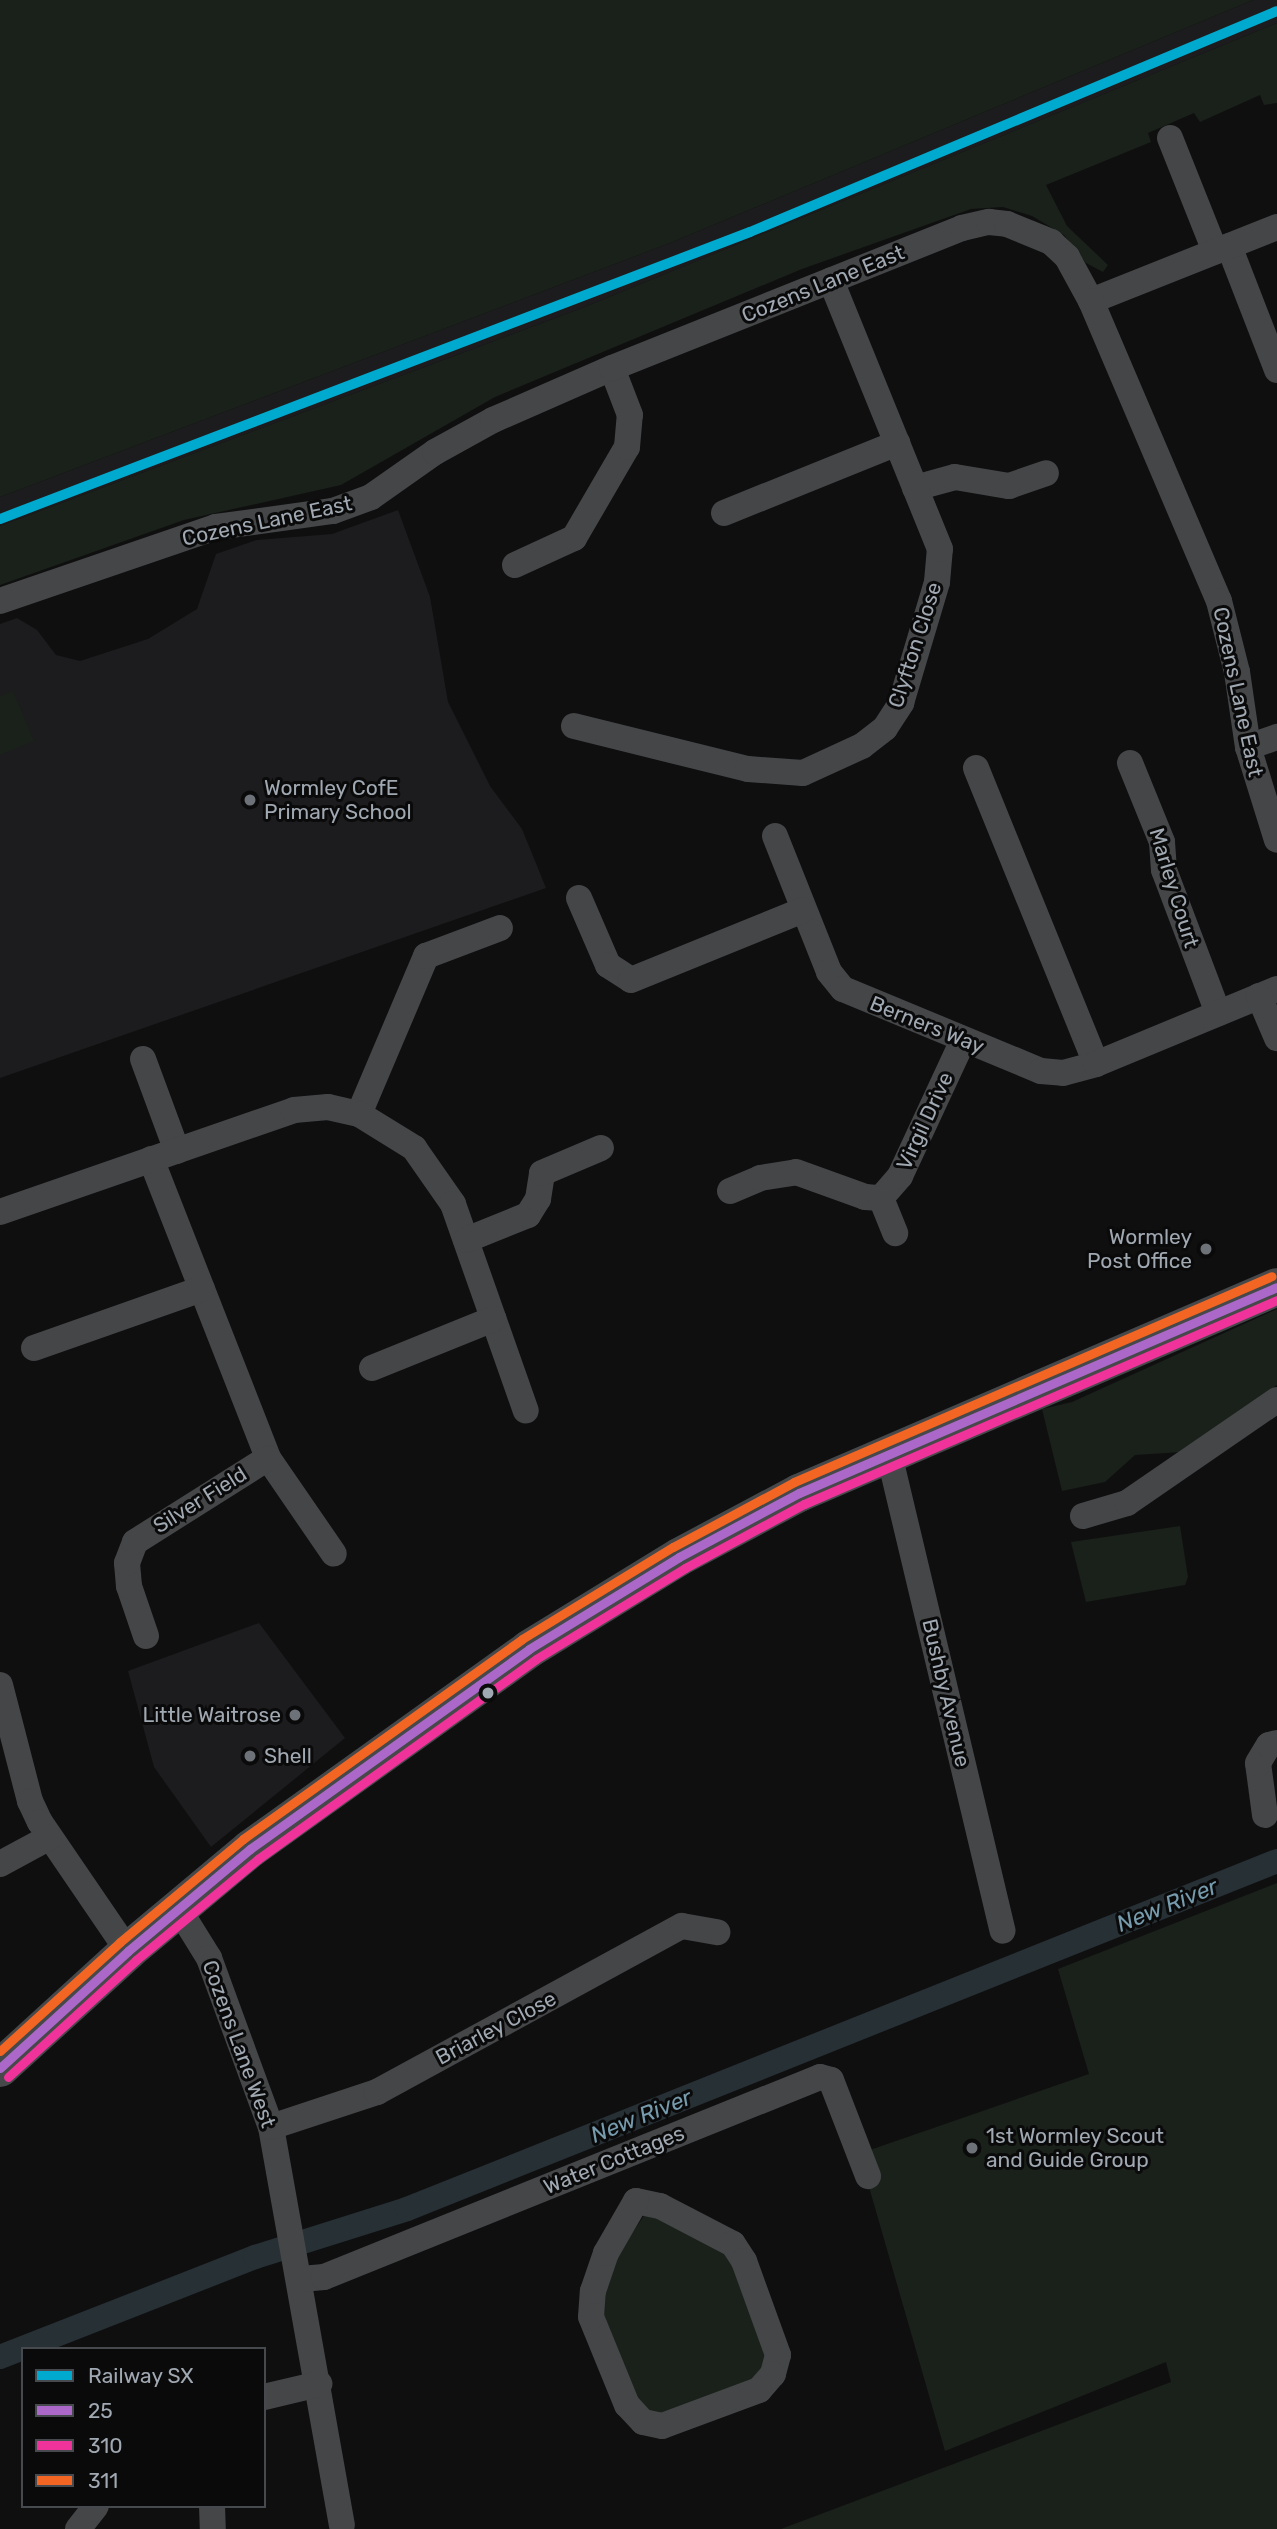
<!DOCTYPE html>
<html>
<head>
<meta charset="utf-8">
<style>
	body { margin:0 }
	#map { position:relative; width:1277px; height:2529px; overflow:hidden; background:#0f0f10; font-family:Rubik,sans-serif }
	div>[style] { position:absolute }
	.built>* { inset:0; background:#1c1c1e }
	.green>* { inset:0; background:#1a201a }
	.canal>* { height:24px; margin:-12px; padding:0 12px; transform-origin:12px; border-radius:12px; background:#273035 }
	.minor>* { height:26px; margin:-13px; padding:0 13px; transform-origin:13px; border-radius:13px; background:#444648 }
	.primary>* { height:38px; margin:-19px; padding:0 19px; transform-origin:19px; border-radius:19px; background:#46484a }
	.bus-1>* { height:9px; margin:-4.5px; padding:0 4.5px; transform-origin:4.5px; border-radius:4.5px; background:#ac68c9 }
	.bus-2>* { height:9px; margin:-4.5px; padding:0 4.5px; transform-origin:4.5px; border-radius:4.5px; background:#ef339a }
	.bus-3>* { height:9px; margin:-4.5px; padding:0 4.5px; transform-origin:4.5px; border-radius:4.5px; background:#f26522 }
	.rail-1>* { height:10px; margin:-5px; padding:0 5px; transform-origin:5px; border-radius:5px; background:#00a9ce }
	.dots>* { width:19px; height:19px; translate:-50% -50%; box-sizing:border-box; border:4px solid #0a0a0b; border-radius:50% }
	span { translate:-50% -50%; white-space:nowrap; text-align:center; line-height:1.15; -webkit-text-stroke:6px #0a0a0b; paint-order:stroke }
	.street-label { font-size:21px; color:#a0a8b1 }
	.poi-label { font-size:21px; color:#a0a8b1 }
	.left { translate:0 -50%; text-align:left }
	.right { translate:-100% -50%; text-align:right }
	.water-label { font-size:23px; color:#769bad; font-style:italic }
	.legend { position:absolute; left:21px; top:2347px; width:245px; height:161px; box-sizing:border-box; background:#0a0a0b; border:2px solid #46494d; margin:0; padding:9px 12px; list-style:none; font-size:21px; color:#a0a8b1 }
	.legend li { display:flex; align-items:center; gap:14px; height:35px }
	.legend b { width:35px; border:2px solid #46494d }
</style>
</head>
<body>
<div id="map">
	<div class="built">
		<i style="clip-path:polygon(1253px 0,1277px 0,1277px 23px,582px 308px,0 526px,0 497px,670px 243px)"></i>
		<i style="clip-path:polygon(398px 510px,430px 597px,448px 702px,490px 786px,522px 829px,546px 888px,0 1078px,0 624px,17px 618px,37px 630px,56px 655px,80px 661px,148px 639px,197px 609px,216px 554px,257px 540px,332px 534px)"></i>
		<i style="clip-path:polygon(259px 1623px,345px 1738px,211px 1847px,154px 1767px,128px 1671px)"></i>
	</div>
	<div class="green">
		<i style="clip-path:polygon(0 0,1253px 0,670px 243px,0 497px)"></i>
		<i style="clip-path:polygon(1277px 23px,1277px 103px,1264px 105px,1260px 95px,1200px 122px,1194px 113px,1148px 133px,1151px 142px,1046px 185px,1067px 226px,1108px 265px,1103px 272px,1086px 263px,1064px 235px,1032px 216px,1003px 207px,971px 209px,802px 269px,495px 397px,341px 485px,184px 520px,0 585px,0 526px,582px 308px)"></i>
		<i style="clip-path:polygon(13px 691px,34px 741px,0 755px,0 696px)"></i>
		<i style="clip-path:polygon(1277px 1309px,1277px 1385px,1182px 1452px,1135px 1455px,1105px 1482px,1062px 1491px,1042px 1409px,1072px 1402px)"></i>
		<i style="clip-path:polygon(1180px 1526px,1188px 1577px,1185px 1585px,1086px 1602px,1071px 1542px)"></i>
		<i style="clip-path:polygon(1277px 1883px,1277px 2529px,781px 2529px,1171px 2382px,1166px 2362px,945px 2451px,867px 2180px,867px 2151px,1089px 2074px,1058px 1969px)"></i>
		<i style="clip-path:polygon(645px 2214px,726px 2248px,770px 2345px,762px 2376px,661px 2418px,631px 2398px,600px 2315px,608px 2270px)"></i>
	</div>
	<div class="canal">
		<i style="left:0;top:2357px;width:274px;rotate:-21.4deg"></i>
		<i style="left:255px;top:2257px;width:159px;rotate:-17.5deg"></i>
		<i style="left:407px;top:2209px;width:937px;rotate:-21.8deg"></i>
	</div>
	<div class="minor">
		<i style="left:1170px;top:138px;width:122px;rotate:68.3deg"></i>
		<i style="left:1229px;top:246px;width:133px;rotate:68.8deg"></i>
		<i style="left:1091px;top:301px;width:200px;rotate:-21.7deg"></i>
		<i style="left:915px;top:488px;width:41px;rotate:-15.4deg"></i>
		<i style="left:955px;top:477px;width:55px;rotate:9.5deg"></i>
		<i style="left:1009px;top:486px;width:39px;rotate:-19deg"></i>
		<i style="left:724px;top:513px;width:187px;rotate:-22deg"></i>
		<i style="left:515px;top:565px;width:65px;rotate:-24.6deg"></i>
		<i style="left:574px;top:538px;width:105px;rotate:-59.8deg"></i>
		<i style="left:627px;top:447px;width:32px;rotate:-85deg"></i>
		<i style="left:630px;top:415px;width:50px;rotate:-111deg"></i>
		<i style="left:0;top:601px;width:228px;rotate:-18.9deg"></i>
		<i style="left:216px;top:527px;width:118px;rotate:-7.8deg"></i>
		<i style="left:333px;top:511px;width:40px;rotate:-20.2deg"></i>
		<i style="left:371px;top:497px;width:78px;rotate:-35.1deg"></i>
		<i style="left:435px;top:452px;width:66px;rotate:-28.9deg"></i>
		<i style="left:493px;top:420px;width:130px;rotate:-23.6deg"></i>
		<i style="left:612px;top:368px;width:377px;rotate:-21.8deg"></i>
		<i style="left:962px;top:228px;width:28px;rotate:-13deg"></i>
		<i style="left:989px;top:222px;width:18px;rotate:6deg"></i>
		<i style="left:1007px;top:224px;width:48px;rotate:22.2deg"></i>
		<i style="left:1051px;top:242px;width:22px;rotate:43deg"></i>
		<i style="left:1067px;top:257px;width:50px;rotate:61.4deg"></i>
		<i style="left:1091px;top:301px;width:326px;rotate:66.9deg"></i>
		<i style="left:1219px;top:601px;width:73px;rotate:75.8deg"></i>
		<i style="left:1237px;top:672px;width:76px;rotate:81.7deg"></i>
		<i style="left:1248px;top:747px;width:97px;rotate:72.7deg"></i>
		<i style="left:574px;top:726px;width:179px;rotate:13.9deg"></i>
		<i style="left:748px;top:769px;width:55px;rotate:4.2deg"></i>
		<i style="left:803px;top:773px;width:65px;rotate:-24.6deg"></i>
		<i style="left:862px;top:746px;width:29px;rotate:-38deg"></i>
		<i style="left:885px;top:728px;width:30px;rotate:-57deg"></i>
		<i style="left:901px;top:703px;width:126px;rotate:-73.4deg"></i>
		<i style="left:937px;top:582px;width:33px;rotate:-85deg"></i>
		<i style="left:940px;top:549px;width:290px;rotate:-112.1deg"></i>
		<i style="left:1248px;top:747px;width:31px;rotate:-19deg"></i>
		<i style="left:1130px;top:763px;width:85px;rotate:67.9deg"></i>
		<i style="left:1162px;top:842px;width:28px;rotate:86deg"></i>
		<i style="left:1164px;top:870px;width:153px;rotate:69.3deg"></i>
		<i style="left:976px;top:768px;width:319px;rotate:67.9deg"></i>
		<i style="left:775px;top:836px;width:146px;rotate:68.3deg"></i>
		<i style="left:829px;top:972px;width:22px;rotate:51deg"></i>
		<i style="left:843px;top:989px;width:214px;rotate:22.5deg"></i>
		<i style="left:1041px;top:1071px;width:22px;rotate:5deg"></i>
		<i style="left:1063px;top:1073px;width:34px;rotate:-15deg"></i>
		<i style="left:1096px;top:1064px;width:196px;rotate:-22.5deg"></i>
		<i style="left:579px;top:898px;width:73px;rotate:66.6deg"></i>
		<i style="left:608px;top:965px;width:27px;rotate:33deg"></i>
		<i style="left:631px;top:980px;width:186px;rotate:-22.1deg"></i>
		<i style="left:1259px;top:996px;width:46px;rotate:66.8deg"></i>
		<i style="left:143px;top:1059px;width:98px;rotate:69.7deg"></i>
		<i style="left:359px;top:1114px;width:172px;rotate:-67deg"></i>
		<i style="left:426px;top:956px;width:79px;rotate:-20.7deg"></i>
		<i style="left:151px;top:1159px;width:321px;rotate:68.6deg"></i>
		<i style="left:268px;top:1458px;width:116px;rotate:55.5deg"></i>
		<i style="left:730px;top:1191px;width:33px;rotate:-23deg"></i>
		<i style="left:760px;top:1178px;width:36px;rotate:-9deg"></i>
		<i style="left:796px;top:1172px;width:73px;rotate:19.9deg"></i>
		<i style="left:865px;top:1197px;width:16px;rotate:4deg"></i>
		<i style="left:881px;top:1198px;width:29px;rotate:-49deg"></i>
		<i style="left:900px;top:1176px;width:150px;rotate:-65.1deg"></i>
		<i style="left:881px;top:1198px;width:38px;rotate:68deg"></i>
		<i style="left:0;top:1212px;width:311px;rotate:-19.1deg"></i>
		<i style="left:294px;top:1110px;width:34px;rotate:-5deg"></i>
		<i style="left:328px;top:1107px;width:32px;rotate:13deg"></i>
		<i style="left:359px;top:1114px;width:65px;rotate:31.7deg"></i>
		<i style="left:414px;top:1148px;width:68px;rotate:55.1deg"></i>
		<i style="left:453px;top:1204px;width:219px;rotate:70.6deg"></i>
		<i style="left:466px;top:1240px;width:67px;rotate:-22deg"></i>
		<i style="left:528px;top:1215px;width:19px;rotate:-58deg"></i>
		<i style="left:538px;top:1199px;width:26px;rotate:-81deg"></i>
		<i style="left:542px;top:1173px;width:64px;rotate:-23deg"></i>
		<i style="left:34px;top:1348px;width:178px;rotate:-19.4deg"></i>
		<i style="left:372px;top:1368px;width:131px;rotate:-22deg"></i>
		<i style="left:889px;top:1454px;width:490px;rotate:76.6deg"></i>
		<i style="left:1083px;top:1516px;width:46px;rotate:-16.5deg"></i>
		<i style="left:1127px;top:1503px;width:182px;rotate:-34.5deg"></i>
		<i style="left:146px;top:1636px;width:53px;rotate:-108.8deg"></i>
		<i style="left:129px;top:1586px;width:23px;rotate:-95deg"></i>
		<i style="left:127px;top:1563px;width:22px;rotate:-69deg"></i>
		<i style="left:135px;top:1542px;width:157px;rotate:-32.3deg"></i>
		<i style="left:0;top:1685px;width:120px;rotate:75.5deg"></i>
		<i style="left:30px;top:1801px;width:23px;rotate:65deg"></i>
		<i style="left:40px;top:1822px;width:156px;rotate:55.7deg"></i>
		<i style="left:1265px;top:1815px;width:52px;rotate:-97.7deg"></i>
		<i style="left:1258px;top:1763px;width:21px;rotate:-59deg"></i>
		<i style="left:1269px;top:1745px;width:8px;rotate:-14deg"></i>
		<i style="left:0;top:1864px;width:55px;rotate:-28.4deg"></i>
		<i style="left:178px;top:1908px;width:59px;rotate:58.2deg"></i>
		<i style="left:209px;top:1958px;width:180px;rotate:69.9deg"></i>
		<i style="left:271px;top:2127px;width:404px;rotate:79.9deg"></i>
		<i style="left:271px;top:2127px;width:112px;rotate:-18.3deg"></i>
		<i style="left:377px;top:2092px;width:347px;rotate:-28.6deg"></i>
		<i style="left:682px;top:1926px;width:36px;rotate:10deg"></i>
		<i style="left:636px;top:2201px;width:25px;rotate:12deg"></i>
		<i style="left:660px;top:2206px;width:82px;rotate:27.5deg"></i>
		<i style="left:733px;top:2244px;width:20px;rotate:57deg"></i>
		<i style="left:744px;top:2261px;width:100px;rotate:70.1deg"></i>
		<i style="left:778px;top:2355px;width:20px;rotate:105deg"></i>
		<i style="left:773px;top:2374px;width:21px;rotate:131deg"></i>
		<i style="left:759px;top:2390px;width:103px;rotate:159.6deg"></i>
		<i style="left:662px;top:2426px;width:19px;rotate:-168deg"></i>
		<i style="left:643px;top:2422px;width:23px;rotate:-133deg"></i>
		<i style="left:627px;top:2405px;width:95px;rotate:-112.2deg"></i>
		<i style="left:591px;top:2317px;width:26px;rotate:-86deg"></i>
		<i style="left:593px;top:2291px;width:40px;rotate:-71.1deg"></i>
		<i style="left:606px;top:2253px;width:60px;rotate:-60deg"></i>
		<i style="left:301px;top:2279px;width:23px;rotate:-5deg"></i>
		<i style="left:324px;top:2277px;width:535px;rotate:-21.96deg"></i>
		<i style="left:820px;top:2077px;width:11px;rotate:15deg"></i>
		<i style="left:831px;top:2080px;width:103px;rotate:68.9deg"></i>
		<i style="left:264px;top:2397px;width:57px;rotate:-13.3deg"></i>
		<i style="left:212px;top:2506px;width:23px;rotate:88deg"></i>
		<i style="left:78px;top:2529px;width:29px;rotate:-52deg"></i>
	</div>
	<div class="primary">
		<i style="left:0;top:2068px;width:173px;rotate:-42.4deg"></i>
		<i style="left:128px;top:1951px;width:159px;rotate:-39.9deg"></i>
		<i style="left:250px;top:1849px;width:343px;rotate:-35.6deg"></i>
		<i style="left:529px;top:1649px;width:176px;rotate:-31.5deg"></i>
		<i style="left:679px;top:1557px;width:136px;rotate:-28.1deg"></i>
		<i style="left:799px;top:1493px;width:520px;rotate:-23.31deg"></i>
	</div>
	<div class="bus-1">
		<i style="left:0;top:2068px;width:173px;rotate:-42.4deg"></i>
		<i style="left:128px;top:1951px;width:159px;rotate:-39.9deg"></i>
		<i style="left:250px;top:1849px;width:343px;rotate:-35.6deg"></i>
		<i style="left:529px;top:1649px;width:176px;rotate:-31.5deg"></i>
		<i style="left:679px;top:1557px;width:136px;rotate:-28.1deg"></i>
		<i style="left:799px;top:1493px;width:520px;rotate:-23.31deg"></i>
	</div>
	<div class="bus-2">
		<i style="left:8px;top:2077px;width:173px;rotate:-42.4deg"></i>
		<i style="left:136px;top:1960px;width:158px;rotate:-39.6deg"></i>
		<i style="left:258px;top:1859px;width:342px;rotate:-35.7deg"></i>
		<i style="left:536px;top:1659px;width:175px;rotate:-31.4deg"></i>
		<i style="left:685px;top:1568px;width:135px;rotate:-28.3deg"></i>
		<i style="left:804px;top:1504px;width:515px;rotate:-23.33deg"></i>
	</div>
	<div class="bus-3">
		<i style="left:0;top:2051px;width:162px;rotate:-42.2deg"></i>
		<i style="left:120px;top:1942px;width:160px;rotate:-39.9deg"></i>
		<i style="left:243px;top:1839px;width:343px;rotate:-35.6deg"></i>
		<i style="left:522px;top:1639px;width:177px;rotate:-31.4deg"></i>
		<i style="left:673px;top:1547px;width:137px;rotate:-28.2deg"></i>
		<i style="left:794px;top:1482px;width:520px;rotate:-23.31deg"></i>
	</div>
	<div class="rail-1">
		<i style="left:0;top:519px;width:803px;rotate:-20.94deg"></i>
		<i style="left:750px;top:232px;width:571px;rotate:-22.75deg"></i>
	</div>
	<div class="dots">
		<i style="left:250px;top:800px;background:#6d7279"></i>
		<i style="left:1206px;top:1249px;background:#6d7279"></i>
		<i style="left:488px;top:1693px;background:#a0a8b1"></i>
		<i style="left:295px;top:1715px;background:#6d7279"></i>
		<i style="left:250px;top:1756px;background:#6d7279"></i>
		<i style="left:972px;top:2148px;background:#6d7279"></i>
	</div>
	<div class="street-label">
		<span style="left:823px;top:284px;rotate:-22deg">Cozens Lane East</span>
		<span style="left:267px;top:521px;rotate:-12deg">Cozens Lane East</span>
		<span style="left:915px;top:645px;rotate:-72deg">Clyfton Close</span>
		<span style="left:1238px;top:692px;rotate:78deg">Cozens Lane East</span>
		<span style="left:1174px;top:888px;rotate:73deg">Marley Court</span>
		<span style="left:927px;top:1025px;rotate:22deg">Berners Way</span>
		<span style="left:925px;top:1121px;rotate:-65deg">Virgil Drive</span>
		<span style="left:200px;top:1500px;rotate:-32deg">Silver Field</span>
		<span style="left:946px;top:1693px;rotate:77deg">Bushby Avenue</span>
		<span style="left:496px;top:2028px;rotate:-28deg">Briarley Close</span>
		<span style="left:239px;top:2044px;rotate:70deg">Cozens Lane West</span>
		<span style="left:614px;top:2160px;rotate:-22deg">Water Cottages</span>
	</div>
	<div class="poi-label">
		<span class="left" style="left:264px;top:800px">Wormley CofE<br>Primary School</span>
		<span class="right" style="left:1192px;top:1249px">Wormley<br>Post Office</span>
		<span class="right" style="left:281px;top:1715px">Little Waitrose</span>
		<span class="left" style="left:264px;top:1756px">Shell</span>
		<span class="left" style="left:986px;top:2148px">1st Wormley Scout<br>and Guide Group</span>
	</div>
	<div class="water-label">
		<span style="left:1167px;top:1905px;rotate:-22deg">New River</span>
		<span style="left:641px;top:2116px;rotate:-22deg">New River</span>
	</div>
	<ul class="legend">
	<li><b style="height:9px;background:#00a9ce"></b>Railway SX</li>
	<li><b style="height:9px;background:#ac68c9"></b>25</li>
	<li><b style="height:9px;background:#ef339a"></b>310</li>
	<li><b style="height:9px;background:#f26522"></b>311</li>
	</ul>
</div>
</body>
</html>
